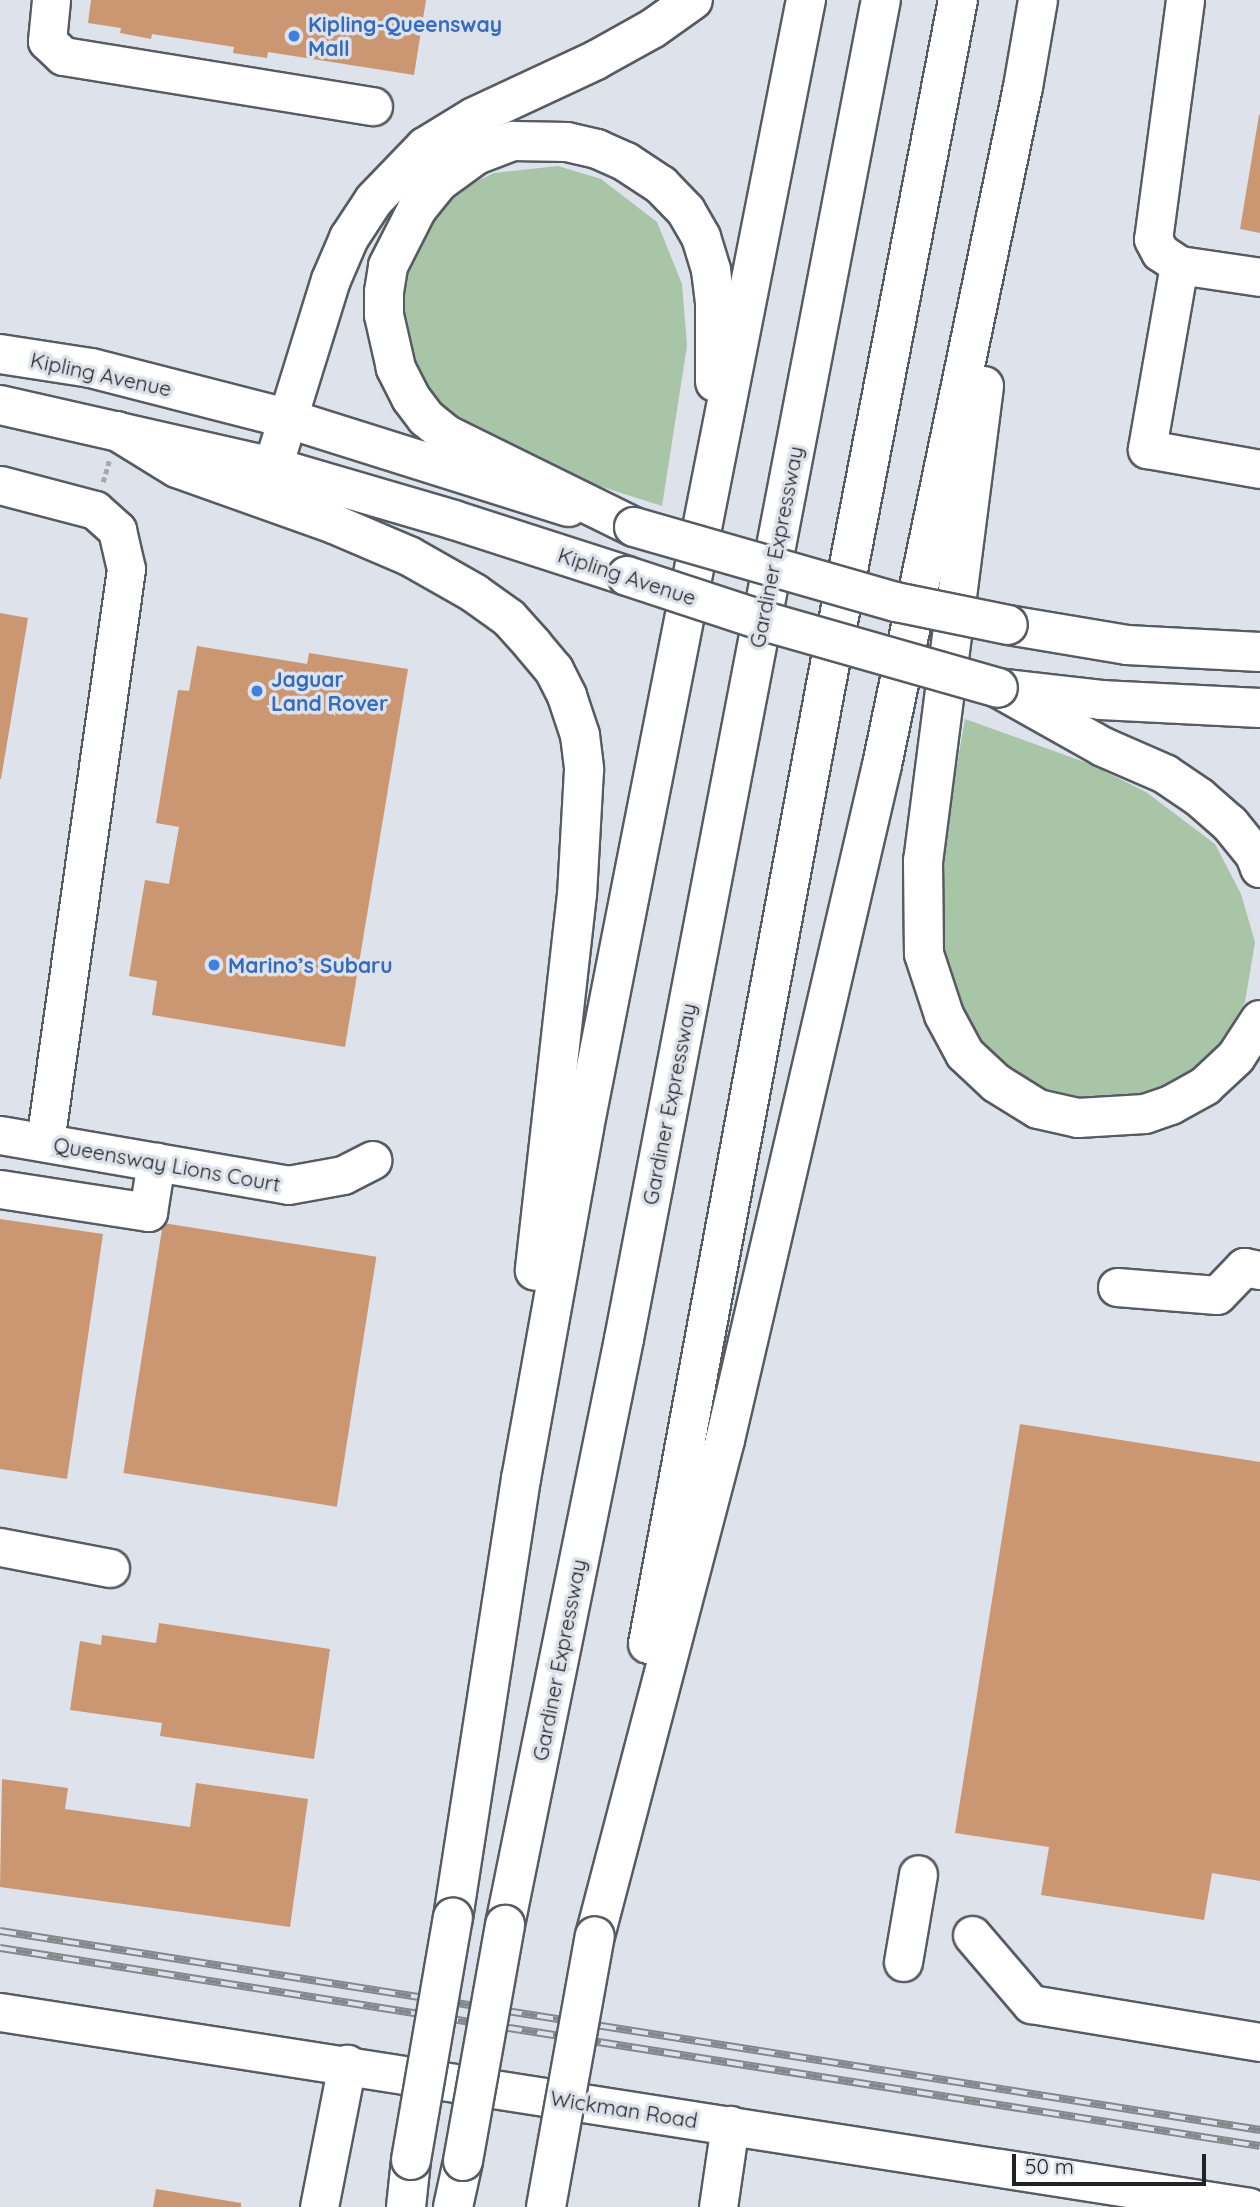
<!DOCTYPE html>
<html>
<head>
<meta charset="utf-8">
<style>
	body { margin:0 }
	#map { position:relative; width:1260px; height:2207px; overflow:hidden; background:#dee2ea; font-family:Quicksand,sans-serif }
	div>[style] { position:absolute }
	.green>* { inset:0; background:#a8c6a7 }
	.building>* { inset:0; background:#cb9772; transform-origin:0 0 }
	.path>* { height:4.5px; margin-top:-2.25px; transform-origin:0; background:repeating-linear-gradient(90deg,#a5a8ae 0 5px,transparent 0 8.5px) }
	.roads { filter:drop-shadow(2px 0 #575b62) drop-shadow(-2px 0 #575b62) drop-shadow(0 2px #575b62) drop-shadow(0 -2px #575b62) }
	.minor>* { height:37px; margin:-18.5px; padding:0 18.5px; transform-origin:18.5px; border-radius:18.5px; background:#fff }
	.major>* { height:38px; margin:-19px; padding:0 19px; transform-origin:19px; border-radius:19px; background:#fff }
	.highway>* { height:38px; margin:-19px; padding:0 19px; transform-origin:19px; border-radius:19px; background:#fff }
	.rail>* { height:8px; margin-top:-4px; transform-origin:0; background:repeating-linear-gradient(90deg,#dee2ea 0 16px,#84878c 0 32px); box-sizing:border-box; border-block:2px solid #84878c }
	.bridges { filter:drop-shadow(2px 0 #575b62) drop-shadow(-2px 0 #575b62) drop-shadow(0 2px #575b62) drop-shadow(0 -2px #575b62) }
	.major-bridge>* { height:38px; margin:-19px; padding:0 19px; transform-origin:19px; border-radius:19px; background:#fff }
	.highway-bridge>* { height:38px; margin:-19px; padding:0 19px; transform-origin:19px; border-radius:19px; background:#fff }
	.dots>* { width:19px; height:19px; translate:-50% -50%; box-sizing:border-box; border:4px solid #dee2ea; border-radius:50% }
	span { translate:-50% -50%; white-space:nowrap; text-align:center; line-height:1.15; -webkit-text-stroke:7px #dee2ea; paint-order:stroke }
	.shop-label { font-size:21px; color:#366cbe; font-weight:700 }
	.left { translate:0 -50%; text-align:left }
	.street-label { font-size:21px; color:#202224 }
	.scale { position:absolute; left:1012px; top:2154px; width:194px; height:32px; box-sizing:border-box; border:4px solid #202224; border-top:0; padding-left:9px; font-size:21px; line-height:24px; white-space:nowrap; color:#202224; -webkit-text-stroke:5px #dee2ea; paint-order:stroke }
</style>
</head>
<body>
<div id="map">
	<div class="green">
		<i style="clip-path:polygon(558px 166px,601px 179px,657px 222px,682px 284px,687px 346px,662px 506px,568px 476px,440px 411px,405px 359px,399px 310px,404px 282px,415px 245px,446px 196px,494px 173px)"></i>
		<i style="clip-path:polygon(965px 719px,1090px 764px,1146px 792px,1215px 844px,1241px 894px,1255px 942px,1245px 1002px,1218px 1047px,1182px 1082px,1133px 1103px,1074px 1105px,1031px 1091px,980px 1049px,955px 1005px,936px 939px,937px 879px)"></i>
	</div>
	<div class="building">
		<i style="clip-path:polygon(91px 0,426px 0,414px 75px,268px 52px,267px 58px,233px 53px,234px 47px,152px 34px,151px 39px,120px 33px,121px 28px,88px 23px)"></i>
		<i style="clip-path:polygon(1259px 115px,1260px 115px,1260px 233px,1240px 229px)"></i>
		<i style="clip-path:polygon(0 613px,28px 618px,1px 779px,0 779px)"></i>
		<i style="clip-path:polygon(197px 646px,307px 664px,309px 653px,408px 669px,345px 1047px,152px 1015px,157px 981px,129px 976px,145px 880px,169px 884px,179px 827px,156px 823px,178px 690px,189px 691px)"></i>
		<i style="clip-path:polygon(0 1219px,103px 1234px,67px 1479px,0 1469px)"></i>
		<i style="left:163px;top:1223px;width:216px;height:253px;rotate:9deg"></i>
		<i style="clip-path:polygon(1020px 1424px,1260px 1462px,1260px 1881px,1212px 1873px,1204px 1920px,1041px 1895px,1049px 1847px,955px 1833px)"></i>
		<i style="clip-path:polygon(159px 1623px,330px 1649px,314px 1759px,160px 1736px,162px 1723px,70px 1710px,80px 1641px,101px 1645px,102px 1635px,156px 1643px)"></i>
		<i style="clip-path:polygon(2px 1779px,68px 1788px,65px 1809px,190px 1827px,196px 1783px,308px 1799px,290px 1927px,0 1887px)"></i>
		<i style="clip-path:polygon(156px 2189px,241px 2203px,241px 2207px,153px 2207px)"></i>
	</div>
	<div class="path">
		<i style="left:103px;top:482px;width:22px;rotate:-74deg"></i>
	</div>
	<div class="roads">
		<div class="minor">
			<i style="left:51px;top:0;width:41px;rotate:95.6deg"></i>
			<i style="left:47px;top:41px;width:22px;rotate:43deg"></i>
			<i style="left:63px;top:56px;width:314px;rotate:9.2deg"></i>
			<i style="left:1185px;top:0;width:241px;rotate:97.6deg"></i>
			<i style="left:1153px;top:239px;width:15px;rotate:62deg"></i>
			<i style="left:1160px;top:252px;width:23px;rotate:34deg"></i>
			<i style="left:1179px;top:265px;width:82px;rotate:8.4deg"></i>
			<i style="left:1179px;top:265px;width:187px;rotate:99.9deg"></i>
			<i style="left:1147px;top:449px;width:115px;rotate:10deg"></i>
			<i style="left:0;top:485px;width:98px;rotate:14.7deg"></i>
			<i style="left:95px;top:510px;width:30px;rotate:42deg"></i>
			<i style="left:117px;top:530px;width:40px;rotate:77deg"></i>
			<i style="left:126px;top:569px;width:579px;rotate:98.05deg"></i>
			<i style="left:0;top:1135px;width:292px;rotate:9.8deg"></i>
			<i style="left:288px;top:1185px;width:56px;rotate:-10.3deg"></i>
			<i style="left:343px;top:1175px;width:33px;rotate:-27deg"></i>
			<i style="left:0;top:1189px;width:150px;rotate:8.8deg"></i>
			<i style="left:148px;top:1212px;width:51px;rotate:-80.9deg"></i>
			<i style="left:1117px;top:1287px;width:100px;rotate:4.6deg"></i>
			<i style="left:1217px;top:1295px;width:39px;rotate:-46deg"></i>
			<i style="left:1244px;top:1267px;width:16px;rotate:11deg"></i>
			<i style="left:0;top:1547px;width:112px;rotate:10.8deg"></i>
			<i style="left:972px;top:1935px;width:91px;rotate:49.5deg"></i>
			<i style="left:1031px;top:2004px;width:232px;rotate:9.4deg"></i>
			<i style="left:903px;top:1962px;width:89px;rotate:-80.3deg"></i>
			<i style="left:0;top:2012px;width:1264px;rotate:8.87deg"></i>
			<i style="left:319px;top:2207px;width:146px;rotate:-78.9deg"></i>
			<i style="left:718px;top:2207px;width:83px;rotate:-81.7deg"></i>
		</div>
		<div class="major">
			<i style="left:0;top:354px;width:92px;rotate:8.7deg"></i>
			<i style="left:91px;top:368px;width:201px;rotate:14.4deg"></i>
			<i style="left:286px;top:418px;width:296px;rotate:17.5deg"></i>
			<i style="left:0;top:405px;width:280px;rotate:12.8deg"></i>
			<i style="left:273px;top:467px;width:189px;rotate:16.3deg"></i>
			<i style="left:454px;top:520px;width:182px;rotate:17.9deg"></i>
			<i style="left:1008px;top:625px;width:121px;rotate:9.5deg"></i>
			<i style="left:1127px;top:645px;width:133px;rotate:3deg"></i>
			<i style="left:998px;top:688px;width:104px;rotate:6.6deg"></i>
			<i style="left:1101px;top:700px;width:159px;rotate:2.9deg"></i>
		</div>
		<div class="highway">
			<i style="left:984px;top:386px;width:478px;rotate:97.3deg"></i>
			<i style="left:923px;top:860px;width:94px;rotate:89.4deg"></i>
			<i style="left:924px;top:954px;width:64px;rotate:71.8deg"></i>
			<i style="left:944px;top:1015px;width:44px;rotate:61.7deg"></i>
			<i style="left:965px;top:1054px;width:42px;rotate:43.1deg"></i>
			<i style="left:996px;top:1083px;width:49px;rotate:31.8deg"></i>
			<i style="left:1038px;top:1109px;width:41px;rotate:12.7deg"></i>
			<i style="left:1078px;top:1118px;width:67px;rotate:-3.4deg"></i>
			<i style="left:1145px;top:1114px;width:28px;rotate:-19deg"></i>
			<i style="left:1171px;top:1105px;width:39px;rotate:-29deg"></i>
			<i style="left:1205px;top:1086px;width:42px;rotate:-43.1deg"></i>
			<i style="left:1236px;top:1057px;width:44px;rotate:-57deg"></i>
			<i style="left:117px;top:431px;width:70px;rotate:31.7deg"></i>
			<i style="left:177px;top:468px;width:167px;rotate:19.6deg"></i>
			<i style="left:334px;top:524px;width:82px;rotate:23.1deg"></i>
			<i style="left:409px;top:556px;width:75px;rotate:29.6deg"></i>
			<i style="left:474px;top:593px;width:43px;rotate:35.5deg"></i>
			<i style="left:509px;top:618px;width:36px;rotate:48deg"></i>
			<i style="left:533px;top:645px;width:33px;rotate:50deg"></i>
			<i style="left:554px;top:670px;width:29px;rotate:63deg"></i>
			<i style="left:567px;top:696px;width:41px;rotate:71.6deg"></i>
			<i style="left:580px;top:735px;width:35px;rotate:83deg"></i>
			<i style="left:584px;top:770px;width:124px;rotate:93.2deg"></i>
			<i style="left:577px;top:894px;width:379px;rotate:96.4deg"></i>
			<i style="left:273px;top:467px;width:196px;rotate:-72.8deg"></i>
			<i style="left:331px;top:280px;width:46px;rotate:-66.8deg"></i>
			<i style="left:349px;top:238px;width:45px;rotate:-56.7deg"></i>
			<i style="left:374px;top:200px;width:74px;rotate:-46.1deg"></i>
			<i style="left:425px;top:147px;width:57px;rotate:-31.5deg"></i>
			<i style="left:474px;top:117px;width:135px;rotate:-25deg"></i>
			<i style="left:596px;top:60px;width:64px;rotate:-29deg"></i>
			<i style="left:652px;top:29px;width:50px;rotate:-35.3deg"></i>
			<i style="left:634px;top:527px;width:208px;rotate:-153.8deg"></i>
			<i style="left:447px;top:435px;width:27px;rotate:-141deg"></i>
			<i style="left:426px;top:418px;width:25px;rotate:-127deg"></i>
			<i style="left:411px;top:398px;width:34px;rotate:-117deg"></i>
			<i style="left:396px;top:368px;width:54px;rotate:-102.8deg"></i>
			<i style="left:384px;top:315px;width:23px;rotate:-90deg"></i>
			<i style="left:384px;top:292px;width:26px;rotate:-81deg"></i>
			<i style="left:388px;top:266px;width:64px;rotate:-63deg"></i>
			<i style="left:417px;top:209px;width:35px;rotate:-51deg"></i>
			<i style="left:439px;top:182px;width:46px;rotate:-36.1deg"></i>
			<i style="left:476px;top:155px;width:40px;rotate:-21deg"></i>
			<i style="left:513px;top:141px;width:54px;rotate:1.1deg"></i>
			<i style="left:567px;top:142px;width:31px;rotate:13deg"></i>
			<i style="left:597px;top:149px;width:32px;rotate:24deg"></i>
			<i style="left:626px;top:162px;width:42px;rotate:33.3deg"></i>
			<i style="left:661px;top:185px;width:36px;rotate:46deg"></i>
			<i style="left:686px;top:211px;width:30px;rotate:60deg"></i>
			<i style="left:701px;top:237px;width:34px;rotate:73deg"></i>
			<i style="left:711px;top:270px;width:31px;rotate:83deg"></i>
			<i style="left:715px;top:301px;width:81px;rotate:90deg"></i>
			<i style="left:998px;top:688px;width:120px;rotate:29.3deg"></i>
			<i style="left:1103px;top:747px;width:68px;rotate:23.5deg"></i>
			<i style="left:1165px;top:774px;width:41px;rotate:34.1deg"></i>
			<i style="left:1199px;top:797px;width:41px;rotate:41.1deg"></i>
			<i style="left:1230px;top:824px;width:40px;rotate:51deg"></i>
			<i style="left:1255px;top:855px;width:14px;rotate:69deg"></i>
			<i style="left:648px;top:1644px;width:965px;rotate:-79.49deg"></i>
			<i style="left:824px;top:695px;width:708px;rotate:-79.09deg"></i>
			<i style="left:453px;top:1918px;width:444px;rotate:-81.2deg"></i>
			<i style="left:521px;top:1479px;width:357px;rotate:-79.8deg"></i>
			<i style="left:584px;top:1128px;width:1150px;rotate:-78.87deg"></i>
			<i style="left:505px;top:1925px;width:598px;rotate:-78.52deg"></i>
			<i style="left:624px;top:1339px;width:1363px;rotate:-79.14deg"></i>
			<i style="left:595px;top:1936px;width:513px;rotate:-75.31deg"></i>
			<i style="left:725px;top:1440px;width:693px;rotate:-76.91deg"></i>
			<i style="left:882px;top:765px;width:693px;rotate:-78.25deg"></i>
			<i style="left:1023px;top:87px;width:88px;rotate:-80.2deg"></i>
			<i style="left:406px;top:2207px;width:47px;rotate:-83.9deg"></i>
			<i style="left:453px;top:2207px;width:47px;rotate:-77.7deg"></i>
		</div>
	</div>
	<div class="rail">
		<i style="left:0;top:1931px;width:1276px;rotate:8.97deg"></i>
		<i style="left:0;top:1948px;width:1275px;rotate:8.93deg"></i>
	</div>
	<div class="bridges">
		<div class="major-bridge">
			<i style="left:634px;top:527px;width:273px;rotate:16deg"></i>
			<i style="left:896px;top:602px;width:114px;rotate:11.6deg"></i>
			<i style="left:627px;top:576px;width:147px;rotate:18.2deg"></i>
			<i style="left:767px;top:622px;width:240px;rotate:15.9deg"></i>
		</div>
		<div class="highway-bridge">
			<i style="left:411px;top:2160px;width:246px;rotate:-80.2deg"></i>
			<i style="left:463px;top:2161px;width:240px;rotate:-79.9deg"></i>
			<i style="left:546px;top:2207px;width:275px;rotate:-79.8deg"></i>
		</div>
	</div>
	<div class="dots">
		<i style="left:294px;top:36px;background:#3f7fe0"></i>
		<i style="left:257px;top:691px;background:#3f7fe0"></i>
		<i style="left:214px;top:965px;background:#3f7fe0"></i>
	</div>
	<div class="shop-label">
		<span class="left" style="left:308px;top:36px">Kipling-Queensway<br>Mall</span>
		<span class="left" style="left:271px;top:691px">Jaguar<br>Land Rover</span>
		<span class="left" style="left:228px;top:965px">Marino’s Subaru</span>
	</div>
	<div class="street-label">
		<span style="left:101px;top:374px;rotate:12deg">Kipling Avenue</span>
		<span style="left:776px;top:547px;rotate:-79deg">Gardiner Expressway</span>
		<span style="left:627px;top:576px;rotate:18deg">Kipling Avenue</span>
		<span style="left:669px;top:1104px;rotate:-79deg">Gardiner Expressway</span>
		<span style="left:167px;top:1164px;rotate:10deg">Queensway Lions Court</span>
		<span style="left:559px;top:1660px;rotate:-79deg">Gardiner Expressway</span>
		<span style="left:624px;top:2109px;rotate:9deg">Wickman Road</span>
	</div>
	<div class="scale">50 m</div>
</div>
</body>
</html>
